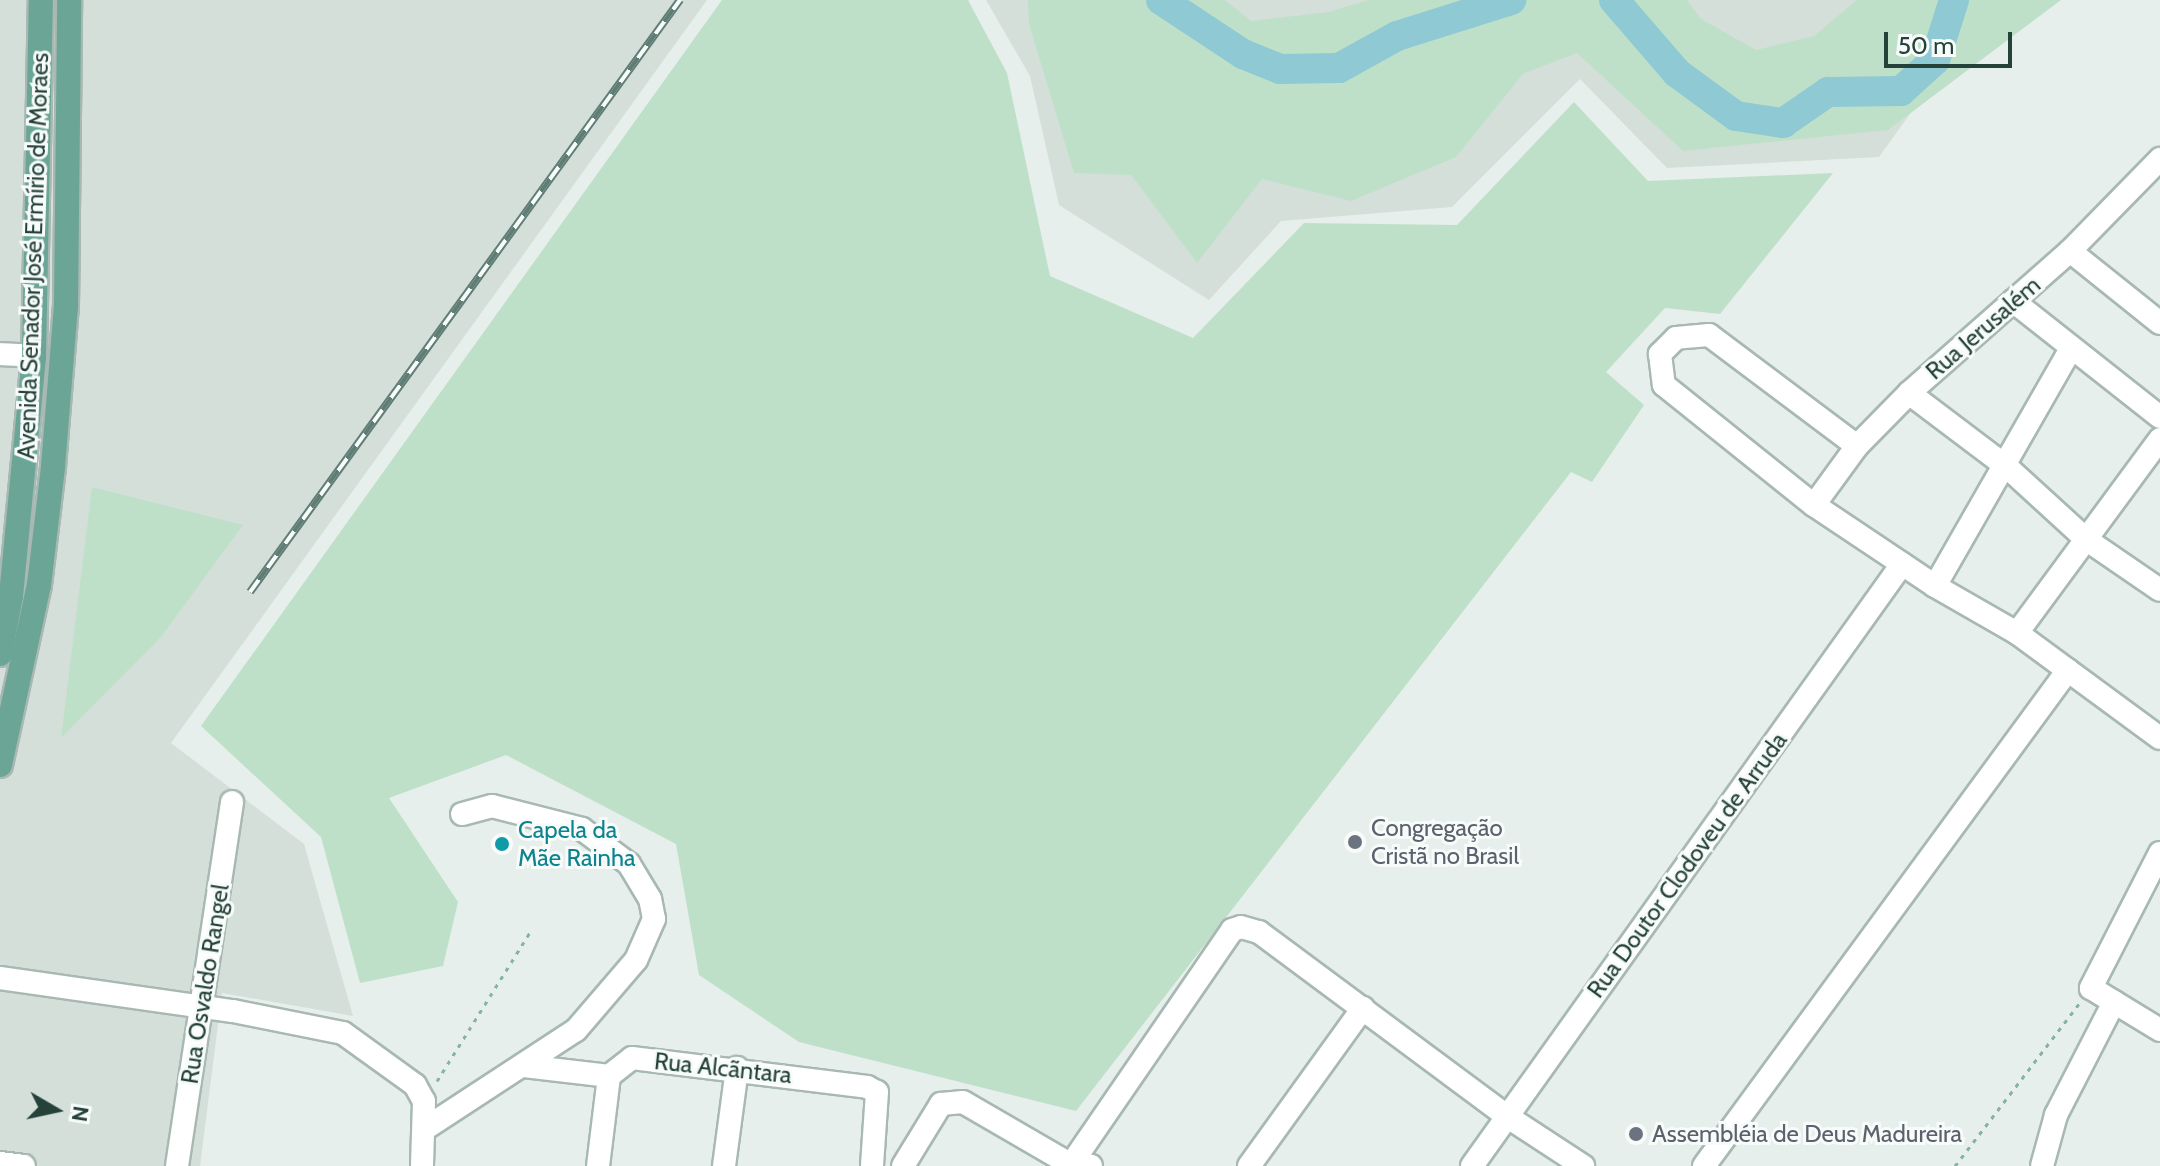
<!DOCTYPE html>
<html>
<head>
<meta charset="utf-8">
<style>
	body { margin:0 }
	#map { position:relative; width:2160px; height:1166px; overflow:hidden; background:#e6efeb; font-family:Cabin,sans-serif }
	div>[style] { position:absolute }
	.built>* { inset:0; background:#d4dfda }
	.green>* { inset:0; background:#bfe0c8 }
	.river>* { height:30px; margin:-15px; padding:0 15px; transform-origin:15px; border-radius:15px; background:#8ec9d4 }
	.path>* { height:3px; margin-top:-1.5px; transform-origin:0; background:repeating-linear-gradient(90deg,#86b3a5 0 4px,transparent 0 10px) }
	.roads { filter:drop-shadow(2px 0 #a8b8b2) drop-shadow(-2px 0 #a8b8b2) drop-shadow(0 2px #a8b8b2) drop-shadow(0 -2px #a8b8b2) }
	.minor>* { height:22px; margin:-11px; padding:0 11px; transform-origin:11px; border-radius:11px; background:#fff }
	.major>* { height:24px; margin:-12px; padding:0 12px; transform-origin:12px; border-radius:12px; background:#6aa596 }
	.rail>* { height:8px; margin-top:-4px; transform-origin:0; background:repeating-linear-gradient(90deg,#f7fbf9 0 15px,#5f7d75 0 30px); box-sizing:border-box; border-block:2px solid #5f7d75 }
	.dots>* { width:22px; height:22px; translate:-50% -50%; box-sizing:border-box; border:4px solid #f7fbf9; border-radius:50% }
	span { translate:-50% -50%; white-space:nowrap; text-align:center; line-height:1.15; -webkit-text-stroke:6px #f7fbf9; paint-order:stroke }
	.street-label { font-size:24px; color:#24423a }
	.worship-label { font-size:24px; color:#5b616d }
	.left { translate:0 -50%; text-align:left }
	.culture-label { font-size:24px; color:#0d838f }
	.north { position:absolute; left:16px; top:1070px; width:80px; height:80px; -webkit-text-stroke:6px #f7fbf9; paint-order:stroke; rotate:99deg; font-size:22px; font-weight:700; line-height:32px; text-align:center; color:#24423a }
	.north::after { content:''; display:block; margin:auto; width:28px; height:36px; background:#24423a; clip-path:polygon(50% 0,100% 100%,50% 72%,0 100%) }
	.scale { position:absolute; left:1884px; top:32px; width:128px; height:36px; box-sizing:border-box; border:4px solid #24423a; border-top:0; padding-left:10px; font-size:24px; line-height:28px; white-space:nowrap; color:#24423a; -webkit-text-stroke:6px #f7fbf9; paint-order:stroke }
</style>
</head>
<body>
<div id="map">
	<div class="built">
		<i style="clip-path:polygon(0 0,707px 0,171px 743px,304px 844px,353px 1016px,222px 993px,200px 1166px,0 1166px)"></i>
		<i style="clip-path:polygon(986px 0,1992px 0,1879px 157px,1667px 168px,1580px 79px,1452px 207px,1281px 221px,1209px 300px,1059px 205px,1030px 76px)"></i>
	</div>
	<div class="green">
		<i style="clip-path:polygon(722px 0,968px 0,1007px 73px,1050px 276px,1193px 338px,1304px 223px,1457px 225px,1574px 102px,1648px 181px,1833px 173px,1720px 314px,1665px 308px,1606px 372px,1644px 405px,1592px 482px,1571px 472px,1076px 1111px,799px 1042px,699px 975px,676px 844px,506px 755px,389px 798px,458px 902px,443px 966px,360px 983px,321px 837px,201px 726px)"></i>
		<i style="clip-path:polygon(1028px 0,1225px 0,1251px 21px,1329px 12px,1368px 0,1687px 0,1701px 19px,1756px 50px,1814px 36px,1857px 0,2061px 0,1888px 130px,1683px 151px,1577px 53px,1523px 74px,1456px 157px,1351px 201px,1262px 179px,1197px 263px,1131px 175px,1074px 173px,1029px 24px)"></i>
		<i style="clip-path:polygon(92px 487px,243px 525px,161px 637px,61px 738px)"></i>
	</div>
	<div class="river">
		<i style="left:1161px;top:0;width:98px;rotate:33.4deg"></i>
		<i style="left:1243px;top:54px;width:40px;rotate:22deg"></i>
		<i style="left:1280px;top:69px;width:59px;rotate:-1deg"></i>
		<i style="left:1339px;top:68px;width:66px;rotate:-28.9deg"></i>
		<i style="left:1397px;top:36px;width:120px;rotate:-17.5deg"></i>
		<i style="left:1614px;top:0;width:96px;rotate:49.2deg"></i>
		<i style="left:1677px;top:73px;width:73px;rotate:36.1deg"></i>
		<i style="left:1736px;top:116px;width:48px;rotate:8.5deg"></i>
		<i style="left:1783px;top:123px;width:55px;rotate:-34.6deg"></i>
		<i style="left:1828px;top:92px;width:73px;rotate:-0.8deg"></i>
		<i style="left:1901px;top:91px;width:46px;rotate:-42.4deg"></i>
		<i style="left:1935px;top:60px;width:63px;rotate:-72.4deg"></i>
	</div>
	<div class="path">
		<i style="left:437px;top:1081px;width:179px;rotate:-58deg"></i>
		<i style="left:1955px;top:1166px;width:204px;rotate:-52.6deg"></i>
	</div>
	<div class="roads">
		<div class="minor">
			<i style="left:2070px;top:251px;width:115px;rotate:38.7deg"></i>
			<i style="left:2013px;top:301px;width:187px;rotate:38.3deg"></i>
			<i style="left:0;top:354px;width:34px;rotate:3deg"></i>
			<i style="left:1909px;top:393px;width:123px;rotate:37.1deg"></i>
			<i style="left:2007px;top:467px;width:108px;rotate:42.4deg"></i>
			<i style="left:2087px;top:540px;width:88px;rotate:34.4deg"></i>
			<i style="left:1857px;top:446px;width:185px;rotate:-143.1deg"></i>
			<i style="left:1709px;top:335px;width:33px;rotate:175deg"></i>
			<i style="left:1676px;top:338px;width:23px;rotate:135deg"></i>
			<i style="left:1660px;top:354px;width:31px;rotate:83deg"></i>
			<i style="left:1664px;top:385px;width:192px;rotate:38.7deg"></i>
			<i style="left:1814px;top:505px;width:146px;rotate:33.8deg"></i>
			<i style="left:1935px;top:586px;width:95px;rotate:29.8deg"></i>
			<i style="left:2017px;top:633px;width:177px;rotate:36.3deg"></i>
			<i style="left:1814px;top:505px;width:73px;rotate:-53.9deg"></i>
			<i style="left:1857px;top:446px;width:74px;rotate:-45.5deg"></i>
			<i style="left:1909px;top:393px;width:215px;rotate:-41.4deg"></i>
			<i style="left:2070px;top:251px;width:129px;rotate:-45.6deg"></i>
			<i style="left:1935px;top:586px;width:273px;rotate:-60.2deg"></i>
			<i style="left:2017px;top:633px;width:241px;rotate:-53.6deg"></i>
			<i style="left:2160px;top:853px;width:152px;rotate:117.1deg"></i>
			<i style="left:2091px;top:988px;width:81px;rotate:31.3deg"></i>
			<i style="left:0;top:978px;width:235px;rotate:8.1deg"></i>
			<i style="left:233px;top:1011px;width:112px;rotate:11.3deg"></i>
			<i style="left:343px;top:1033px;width:89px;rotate:35.8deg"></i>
			<i style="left:415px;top:1085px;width:18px;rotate:61deg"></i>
			<i style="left:424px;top:1101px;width:65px;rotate:91.8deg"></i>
			<i style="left:524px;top:1066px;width:86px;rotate:6.7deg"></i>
			<i style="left:609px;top:1076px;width:29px;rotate:-38deg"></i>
			<i style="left:632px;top:1058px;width:237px;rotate:7deg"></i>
			<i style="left:867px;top:1087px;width:11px;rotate:27deg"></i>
			<i style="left:877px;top:1092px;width:74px;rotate:93.9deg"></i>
			<i style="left:426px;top:1128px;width:179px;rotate:-33.2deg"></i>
			<i style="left:576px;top:1030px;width:92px;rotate:-49.4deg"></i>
			<i style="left:636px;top:960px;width:45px;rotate:-66.3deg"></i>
			<i style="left:654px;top:919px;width:20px;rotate:-101deg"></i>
			<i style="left:650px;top:899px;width:41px;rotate:-121deg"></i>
			<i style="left:629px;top:864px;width:59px;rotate:-143.3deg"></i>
			<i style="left:582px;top:829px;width:93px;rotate:-165.7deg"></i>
			<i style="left:492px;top:806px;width:31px;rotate:165deg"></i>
			<i style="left:0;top:1163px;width:24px;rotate:7deg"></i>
			<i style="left:177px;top:1166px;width:368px;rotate:-81.4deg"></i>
			<i style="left:598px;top:1166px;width:91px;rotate:-83deg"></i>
			<i style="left:724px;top:1166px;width:99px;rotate:-82.4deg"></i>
			<i style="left:903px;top:1166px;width:73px;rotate:-58.5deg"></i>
			<i style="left:941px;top:1104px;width:22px;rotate:-5deg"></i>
			<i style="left:963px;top:1102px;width:124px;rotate:30.1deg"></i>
			<i style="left:1070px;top:1164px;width:21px;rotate:5deg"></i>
			<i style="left:1070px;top:1166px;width:286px;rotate:-55.5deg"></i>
			<i style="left:1232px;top:930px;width:9px;rotate:-18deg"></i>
			<i style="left:1241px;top:927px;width:19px;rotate:16deg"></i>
			<i style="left:1259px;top:932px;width:310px;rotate:36.6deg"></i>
			<i style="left:1508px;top:1117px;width:90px;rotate:33.2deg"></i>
			<i style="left:1249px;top:1166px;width:195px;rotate:-54.2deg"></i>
			<i style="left:1472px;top:1166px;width:740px;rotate:-54.46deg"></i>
			<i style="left:1704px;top:1166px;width:615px;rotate:-53.73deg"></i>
			<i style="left:2042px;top:1166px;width:53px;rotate:-74.6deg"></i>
			<i style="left:2056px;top:1115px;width:127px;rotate:-62.8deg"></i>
		</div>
		<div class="major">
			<i style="left:0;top:654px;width:59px;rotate:-79.3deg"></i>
			<i style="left:11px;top:596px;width:241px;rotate:-84.5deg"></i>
			<i style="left:34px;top:356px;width:356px;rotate:-88.9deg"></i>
			<i style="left:0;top:765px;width:184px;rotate:-77.8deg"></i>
			<i style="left:39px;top:585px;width:119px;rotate:-83.2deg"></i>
			<i style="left:53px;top:467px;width:161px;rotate:-85.4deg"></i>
			<i style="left:66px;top:307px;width:307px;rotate:-89.4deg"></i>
		</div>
	</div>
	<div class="rail">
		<i style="left:250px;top:592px;width:732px;rotate:-54.01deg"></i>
	</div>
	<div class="dots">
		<i style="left:1355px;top:842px;background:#6b7280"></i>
		<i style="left:502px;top:844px;background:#0f9aa8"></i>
		<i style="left:1636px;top:1134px;background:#6b7280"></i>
	</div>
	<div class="street-label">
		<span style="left:33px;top:256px;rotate:-88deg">Avenida Senador José Ermírio de Moraes</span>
		<span style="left:1983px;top:328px;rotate:-41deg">Rua Jerusalém</span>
		<span style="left:1687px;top:865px;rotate:-54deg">Rua Doutor Clodoveu de Arruda</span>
		<span style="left:205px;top:984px;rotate:-81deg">Rua Osvaldo Rangel</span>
		<span style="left:723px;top:1068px;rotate:6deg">Rua Alcãntara</span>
	</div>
	<div class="worship-label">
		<span class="left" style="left:1371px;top:842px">Congregação<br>Cristã no Brasil</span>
		<span class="left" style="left:1652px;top:1134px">Assembléia de Deus Madureira</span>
	</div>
	<div class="culture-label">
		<span class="left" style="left:518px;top:844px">Capela da<br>Mãe Rainha</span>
	</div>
	<div class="north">N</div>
	<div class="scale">50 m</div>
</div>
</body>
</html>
